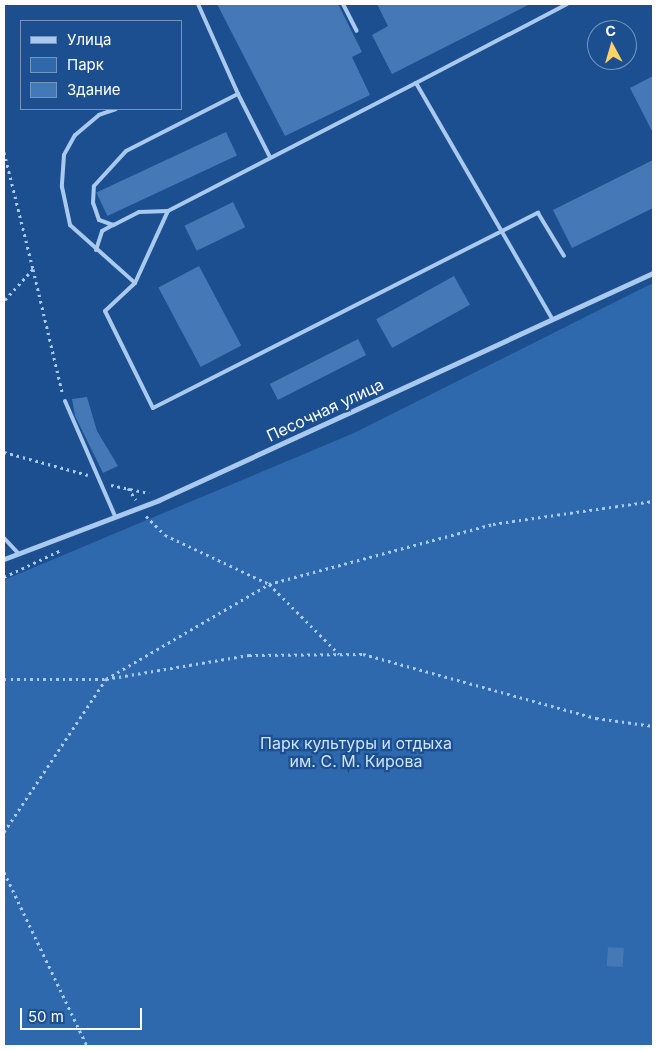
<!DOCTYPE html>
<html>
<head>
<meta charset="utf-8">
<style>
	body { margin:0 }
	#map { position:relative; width:657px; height:1050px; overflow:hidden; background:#1b4f8f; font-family:Inter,sans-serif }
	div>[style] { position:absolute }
	.green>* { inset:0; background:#2e69ad }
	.building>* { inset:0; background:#4478b7; transform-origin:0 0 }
	.path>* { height:3px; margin-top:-1.5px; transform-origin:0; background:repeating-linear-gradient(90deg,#a9c9ee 0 2.5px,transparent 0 6.5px) }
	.lane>* { height:4px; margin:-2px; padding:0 2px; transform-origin:2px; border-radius:2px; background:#a9c9ee }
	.street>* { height:5px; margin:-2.5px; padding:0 2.5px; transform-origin:2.5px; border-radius:2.5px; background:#a9c9ee }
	span { translate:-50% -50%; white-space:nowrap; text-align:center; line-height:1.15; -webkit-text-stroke:4.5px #1b4f8f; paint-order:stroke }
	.street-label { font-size:16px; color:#fff }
	.park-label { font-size:16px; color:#cfe3fa }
	.frame { position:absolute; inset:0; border:5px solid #fff; pointer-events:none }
	.legend { position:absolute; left:20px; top:20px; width:162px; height:90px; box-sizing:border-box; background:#1b4f8f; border:1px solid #7695bc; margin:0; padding:6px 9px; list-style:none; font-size:15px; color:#fff }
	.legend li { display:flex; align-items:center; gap:10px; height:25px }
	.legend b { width:25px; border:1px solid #7695bc }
	.north { position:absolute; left:587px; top:20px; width:50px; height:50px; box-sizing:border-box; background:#1b4f8f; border:1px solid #7695bc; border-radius:50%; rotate:354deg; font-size:14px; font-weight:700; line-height:20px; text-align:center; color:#fff }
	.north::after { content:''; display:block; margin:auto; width:18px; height:22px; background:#ffd166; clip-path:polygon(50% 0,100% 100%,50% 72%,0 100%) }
	.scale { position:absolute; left:20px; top:1008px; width:122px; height:22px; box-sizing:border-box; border:2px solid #fff; border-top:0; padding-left:6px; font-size:15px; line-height:18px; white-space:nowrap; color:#fff; -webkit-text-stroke:4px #1b4f8f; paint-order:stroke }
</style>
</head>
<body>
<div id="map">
	<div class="green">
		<i style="clip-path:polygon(653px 283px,653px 1046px,4px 1046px,4px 580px,354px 433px)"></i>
	</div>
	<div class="building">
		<i style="clip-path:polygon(217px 4px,338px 4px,362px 52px,352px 57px,370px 95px,285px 136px)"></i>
		<i style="clip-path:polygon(377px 4px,530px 4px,392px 74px,372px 35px,388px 26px)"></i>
		<i style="clip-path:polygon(653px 76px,653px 133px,630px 88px)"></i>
		<i style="left:226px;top:132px;width:26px;height:143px;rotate:65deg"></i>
		<i style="clip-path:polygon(653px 160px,653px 208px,572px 248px,553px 210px)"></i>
		<i style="left:233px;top:202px;width:28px;height:54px;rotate:64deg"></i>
		<i style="left:199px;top:266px;width:90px;height:46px;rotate:62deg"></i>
		<i style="left:454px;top:276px;width:33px;height:89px;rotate:61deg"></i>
		<i style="left:358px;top:339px;width:18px;height:99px;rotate:63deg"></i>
		<i style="clip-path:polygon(87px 397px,97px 431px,118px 466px,103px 473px,75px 416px,72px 399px)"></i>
		<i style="left:608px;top:947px;width:16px;height:19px;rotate:4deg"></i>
	</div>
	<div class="path">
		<i style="left:4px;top:152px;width:121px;rotate:76.1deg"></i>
		<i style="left:33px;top:269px;width:43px;rotate:132.2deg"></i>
		<i style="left:33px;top:269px;width:126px;rotate:76.7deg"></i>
		<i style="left:4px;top:452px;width:87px;rotate:15.3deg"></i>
		<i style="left:111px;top:485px;width:39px;rotate:12deg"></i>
		<i style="left:128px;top:488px;width:14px;rotate:56deg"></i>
		<i style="left:146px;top:516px;width:27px;rotate:45deg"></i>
		<i style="left:165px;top:535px;width:115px;rotate:25.2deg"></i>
		<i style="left:269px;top:584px;width:99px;rotate:45deg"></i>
		<i style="left:4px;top:577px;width:63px;rotate:-25.3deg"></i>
		<i style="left:4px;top:679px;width:102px"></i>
		<i style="left:106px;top:679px;width:145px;rotate:-9.5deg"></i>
		<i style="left:249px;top:655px;width:114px;rotate:-0.5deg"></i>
		<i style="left:363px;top:654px;width:242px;rotate:15.4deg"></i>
		<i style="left:596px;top:718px;width:58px;rotate:8deg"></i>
		<i style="left:4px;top:832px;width:184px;rotate:-56.3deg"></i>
		<i style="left:106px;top:679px;width:189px;rotate:-30.2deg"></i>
		<i style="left:269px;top:584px;width:232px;rotate:-15deg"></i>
		<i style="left:493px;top:524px;width:162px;rotate:-8.2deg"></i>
		<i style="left:4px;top:872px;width:193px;rotate:64.5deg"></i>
	</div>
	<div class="lane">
		<i style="left:198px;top:4px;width:98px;rotate:66deg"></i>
		<i style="left:343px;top:4px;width:30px;rotate:63deg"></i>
		<i style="left:416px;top:83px;width:170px;rotate:-27.6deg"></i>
		<i style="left:116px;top:109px;width:18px;rotate:161deg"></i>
		<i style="left:99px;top:115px;width:31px;rotate:140deg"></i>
		<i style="left:75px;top:135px;width:23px;rotate:119deg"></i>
		<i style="left:64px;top:155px;width:32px;rotate:94deg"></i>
		<i style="left:62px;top:187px;width:39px;rotate:78deg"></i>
		<i style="left:70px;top:225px;width:87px;rotate:41.7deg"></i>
		<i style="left:135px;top:283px;width:41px;rotate:137deg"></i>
		<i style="left:105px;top:311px;width:108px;rotate:63.7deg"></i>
		<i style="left:153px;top:408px;width:432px;rotate:-26.9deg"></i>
		<i style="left:538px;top:213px;width:50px;rotate:58.8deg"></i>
		<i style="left:168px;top:211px;width:29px;rotate:178deg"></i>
		<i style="left:139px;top:212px;width:29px;rotate:153deg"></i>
		<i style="left:113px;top:225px;width:15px;rotate:-160deg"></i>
		<i style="left:99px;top:220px;width:18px;rotate:-109deg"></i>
		<i style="left:93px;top:203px;width:17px;rotate:-87deg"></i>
		<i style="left:94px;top:186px;width:47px;rotate:-47.6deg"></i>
		<i style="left:126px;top:151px;width:126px;rotate:-27deg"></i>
		<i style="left:238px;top:94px;width:71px;rotate:63.1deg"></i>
		<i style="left:96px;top:250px;width:20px;rotate:-72deg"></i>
		<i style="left:102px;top:231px;width:13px;rotate:-29deg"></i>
		<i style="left:135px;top:283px;width:79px;rotate:-65.4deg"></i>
		<i style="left:168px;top:211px;width:279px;rotate:-27.3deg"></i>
		<i style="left:416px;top:83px;width:272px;rotate:60deg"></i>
		<i style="left:65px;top:401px;width:125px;rotate:66.5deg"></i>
		<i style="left:4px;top:538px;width:21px;rotate:47deg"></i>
	</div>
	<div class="street">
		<i style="left:4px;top:559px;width:166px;rotate:-20.8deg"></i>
		<i style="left:159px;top:500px;width:544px;rotate:-24.68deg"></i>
	</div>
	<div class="street-label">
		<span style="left:325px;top:410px;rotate:-25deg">Песочная улица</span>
	</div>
	<div class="park-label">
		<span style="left:356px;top:752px">Парк культуры и отдыха<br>им. С. М. Кирова</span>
	</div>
	<div class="frame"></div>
	<ul class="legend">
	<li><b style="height:6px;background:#a9c9ee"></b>Улица</li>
	<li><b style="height:14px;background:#2e69ad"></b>Парк</li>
	<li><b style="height:14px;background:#4478b7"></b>Здание</li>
	</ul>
	<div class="north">С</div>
	<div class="scale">50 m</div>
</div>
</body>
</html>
